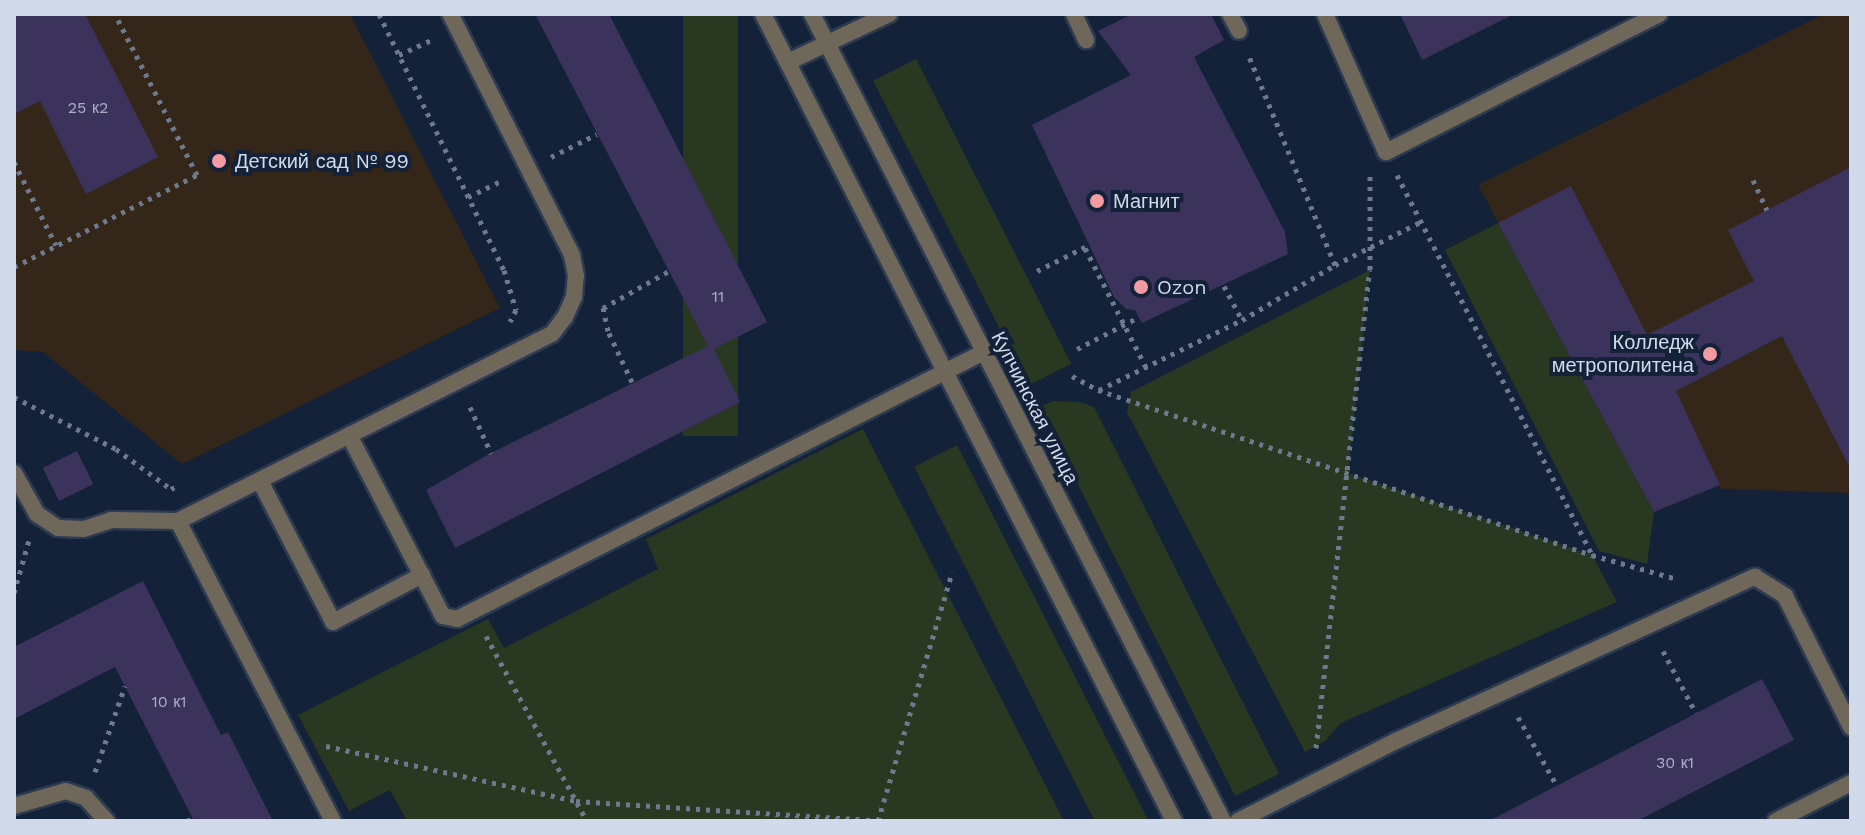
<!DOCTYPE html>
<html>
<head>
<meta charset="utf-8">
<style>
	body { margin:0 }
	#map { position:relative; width:1865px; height:835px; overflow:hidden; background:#132139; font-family:"Work Sans",sans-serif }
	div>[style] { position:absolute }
	.education>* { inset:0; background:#342619 }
	.green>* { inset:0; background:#293820; transform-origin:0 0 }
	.building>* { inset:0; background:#3b335c; transform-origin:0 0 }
	.path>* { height:5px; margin-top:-2.5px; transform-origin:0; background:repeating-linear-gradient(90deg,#6d798e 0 4px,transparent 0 10px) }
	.roads { filter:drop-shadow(2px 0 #2d3b52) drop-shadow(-2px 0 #2d3b52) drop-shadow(0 2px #2d3b52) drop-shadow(0 -2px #2d3b52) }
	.lane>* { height:16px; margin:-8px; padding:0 8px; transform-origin:8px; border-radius:8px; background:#6f675a }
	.street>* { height:16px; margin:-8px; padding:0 8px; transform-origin:8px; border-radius:8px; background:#6f675a }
	.dots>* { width:22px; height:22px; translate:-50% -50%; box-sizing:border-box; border:4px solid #132139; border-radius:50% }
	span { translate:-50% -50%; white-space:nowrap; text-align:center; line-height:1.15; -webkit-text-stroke:8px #132139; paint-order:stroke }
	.number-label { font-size:16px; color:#abb0c7 }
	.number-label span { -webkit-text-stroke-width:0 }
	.poi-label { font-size:20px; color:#d0daeb }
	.left { translate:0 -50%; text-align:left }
	.right { translate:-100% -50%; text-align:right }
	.street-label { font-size:20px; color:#d0daeb }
	.frame { position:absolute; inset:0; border:16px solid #d0daeb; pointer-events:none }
</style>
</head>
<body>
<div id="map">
	<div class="education">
		<i style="clip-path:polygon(14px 14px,350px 14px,500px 308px,182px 464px,43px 352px,14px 350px)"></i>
		<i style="clip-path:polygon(1824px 14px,1851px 14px,1851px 493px,1721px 489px,1719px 485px,1654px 512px,1478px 185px)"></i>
	</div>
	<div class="green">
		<i style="left:683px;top:14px;width:55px;height:422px"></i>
		<i style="left:916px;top:59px;width:342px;height:48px;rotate:63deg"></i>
		<i style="clip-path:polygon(1498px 223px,1654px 512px,1647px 564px,1599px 551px,1445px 250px)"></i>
		<i style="clip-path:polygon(1370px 270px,1348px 473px,1592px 555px,1617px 602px,1341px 723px,1325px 741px,1305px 752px,1127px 412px,1131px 392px)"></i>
		<i style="clip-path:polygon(1053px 401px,1080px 402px,1094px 407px,1279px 774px,1235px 796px,1039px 407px)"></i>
		<i style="clip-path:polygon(863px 429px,1064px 821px,407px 821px,390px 790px,349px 811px,298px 715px,488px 619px,504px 648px,658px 569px,646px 539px)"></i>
		<i style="left:957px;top:445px;width:421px;height:48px;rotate:63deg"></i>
	</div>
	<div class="building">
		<i style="clip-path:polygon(14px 14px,85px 14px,158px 157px,86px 194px,40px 101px,14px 114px)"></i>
		<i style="clip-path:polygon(535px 14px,609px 14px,767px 322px,714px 349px,740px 402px,455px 548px,426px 490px,491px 453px,708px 346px)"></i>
		<i style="clip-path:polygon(1132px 14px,1211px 14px,1224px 40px,1194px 57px,1285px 232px,1288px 254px,1142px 323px,1135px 310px,1126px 309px,1114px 297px,1032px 125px,1131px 75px,1098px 31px)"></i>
		<i style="clip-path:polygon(1400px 14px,1514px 14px,1422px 60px)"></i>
		<i style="clip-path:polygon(1851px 167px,1851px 470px,1782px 336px,1676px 391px,1720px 485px,1654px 512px,1498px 223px,1571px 186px,1647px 335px,1754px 281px,1728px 230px)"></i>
		<i style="left:77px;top:451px;width:37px;height:38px;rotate:64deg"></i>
		<i style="clip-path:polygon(143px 581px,221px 735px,228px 732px,273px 821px,194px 821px,115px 667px,14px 719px,14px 647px)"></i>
		<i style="clip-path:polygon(1762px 679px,1794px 740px,1637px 821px,1489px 821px)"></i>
	</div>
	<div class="path">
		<i style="left:379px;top:14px;width:285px;rotate:64deg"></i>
		<i style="left:504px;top:270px;width:42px;rotate:73.3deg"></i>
		<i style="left:516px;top:310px;width:13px;rotate:117deg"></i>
		<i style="left:399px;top:55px;width:38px;rotate:-25deg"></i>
		<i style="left:551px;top:157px;width:51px;rotate:-26.6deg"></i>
		<i style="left:14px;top:162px;width:93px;rotate:63.2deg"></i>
		<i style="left:1397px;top:175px;width:427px;rotate:62.8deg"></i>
		<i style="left:1753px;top:180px;width:33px;rotate:65deg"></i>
		<i style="left:468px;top:197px;width:39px;rotate:-26deg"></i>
		<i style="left:1085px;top:248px;width:134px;rotate:62.9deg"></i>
		<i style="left:1335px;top:265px;width:95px;rotate:-26.8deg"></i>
		<i style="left:14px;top:267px;width:205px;rotate:-26.7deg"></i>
		<i style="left:197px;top:175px;width:181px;rotate:-117deg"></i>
		<i style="left:1037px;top:271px;width:58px;rotate:-26.6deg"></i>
		<i style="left:1224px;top:286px;width:38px;rotate:62deg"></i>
		<i style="left:1077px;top:349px;width:70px;rotate:-27.3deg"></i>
		<i style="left:1072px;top:376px;width:30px;rotate:28deg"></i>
		<i style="left:1098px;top:390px;width:521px;rotate:18.47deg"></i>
		<i style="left:1592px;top:555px;width:88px;rotate:15.8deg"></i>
		<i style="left:632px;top:382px;width:56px;rotate:-115.2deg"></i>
		<i style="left:608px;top:331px;width:24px;rotate:-102deg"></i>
		<i style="left:603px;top:308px;width:76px;rotate:-29.3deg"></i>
		<i style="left:1099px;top:390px;width:159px;rotate:-26.1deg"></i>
		<i style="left:1242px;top:320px;width:108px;rotate:-30.6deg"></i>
		<i style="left:1335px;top:265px;width:226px;rotate:-112.4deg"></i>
		<i style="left:14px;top:397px;width:114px;rotate:27deg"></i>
		<i style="left:116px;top:449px;width:68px;rotate:36deg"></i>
		<i style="left:171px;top:489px;width:4px;rotate:-27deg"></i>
		<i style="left:470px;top:407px;width:51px;rotate:65.5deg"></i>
		<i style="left:14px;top:593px;width:55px;rotate:-74.2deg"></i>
		<i style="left:486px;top:636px;width:211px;rotate:61.4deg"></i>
		<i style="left:1663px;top:651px;width:70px;rotate:62deg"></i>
		<i style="left:1518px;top:717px;width:79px;rotate:60.5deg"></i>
		<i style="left:326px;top:746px;width:256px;rotate:12.4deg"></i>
		<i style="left:576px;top:801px;width:307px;rotate:3.7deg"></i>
		<i style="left:1316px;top:748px;width:481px;rotate:-83.6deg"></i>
		<i style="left:1370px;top:270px;width:97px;rotate:-90deg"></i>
		<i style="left:95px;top:772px;width:91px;rotate:-70.8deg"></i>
		<i style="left:187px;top:821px;width:7px;rotate:-27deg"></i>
		<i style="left:878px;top:821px;width:260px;rotate:-73.4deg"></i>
	</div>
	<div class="roads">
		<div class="lane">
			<i style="left:1074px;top:14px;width:29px;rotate:65deg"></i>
			<i style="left:1230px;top:14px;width:19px;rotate:62deg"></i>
			<i style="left:1325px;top:14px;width:151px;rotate:66.2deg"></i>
			<i style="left:1386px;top:152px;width:306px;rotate:-26.8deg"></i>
			<i style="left:788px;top:62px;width:112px;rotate:-25.4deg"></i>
			<i style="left:349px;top:435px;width:204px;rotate:62.6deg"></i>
			<i style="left:443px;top:616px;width:14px;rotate:12deg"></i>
			<i style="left:457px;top:619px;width:591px;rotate:-26.87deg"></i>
			<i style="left:14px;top:473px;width:47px;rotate:60.7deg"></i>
			<i style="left:37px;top:514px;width:25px;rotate:34deg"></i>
			<i style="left:58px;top:528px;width:26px;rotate:2deg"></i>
			<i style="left:84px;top:529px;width:28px;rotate:-18deg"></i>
			<i style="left:111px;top:520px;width:67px;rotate:0.9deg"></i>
			<i style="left:178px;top:521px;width:418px;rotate:-26.6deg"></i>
			<i style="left:552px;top:334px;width:21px;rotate:-53deg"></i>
			<i style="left:565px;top:317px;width:22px;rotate:-66deg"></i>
			<i style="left:574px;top:297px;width:21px;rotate:-85deg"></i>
			<i style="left:576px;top:276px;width:21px;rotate:-101deg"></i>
			<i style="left:572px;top:255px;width:270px;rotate:-116.8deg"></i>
			<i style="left:260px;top:481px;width:159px;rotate:62.6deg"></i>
			<i style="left:333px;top:622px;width:101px;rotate:-27.8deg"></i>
			<i style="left:178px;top:521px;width:338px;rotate:62.7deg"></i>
			<i style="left:14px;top:806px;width:54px;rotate:-16.1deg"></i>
			<i style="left:66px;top:791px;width:21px;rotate:19deg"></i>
			<i style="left:86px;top:798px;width:31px;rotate:48deg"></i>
			<i style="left:1238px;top:821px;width:177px;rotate:-26.9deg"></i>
			<i style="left:1396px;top:741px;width:395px;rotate:-24.6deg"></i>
			<i style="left:1755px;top:577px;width:36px;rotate:32deg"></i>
			<i style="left:1785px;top:596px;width:147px;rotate:63.3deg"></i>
			<i style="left:1776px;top:821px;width:84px;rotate:-26.9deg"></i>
		</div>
		<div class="street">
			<i style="left:763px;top:14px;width:906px;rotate:63.01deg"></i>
			<i style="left:812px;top:14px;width:906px;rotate:63.01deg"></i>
		</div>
	</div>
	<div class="dots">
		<i style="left:219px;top:161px;background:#f49aa2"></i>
		<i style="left:1097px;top:201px;background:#f49aa2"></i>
		<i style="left:1141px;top:287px;background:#f49aa2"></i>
		<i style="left:1710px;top:354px;background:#f49aa2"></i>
	</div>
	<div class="number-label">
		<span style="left:88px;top:108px">25 к2</span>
		<span style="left:718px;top:297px">11</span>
		<span style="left:169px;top:702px">10 к1</span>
		<span style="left:1675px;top:763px">30 к1</span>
	</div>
	<div class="poi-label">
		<span class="left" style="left:235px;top:161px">Детский сад № 99</span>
		<span class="left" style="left:1113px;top:201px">Магнит</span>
		<span class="left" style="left:1157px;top:287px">Ozon</span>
		<span class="right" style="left:1694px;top:354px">Колледж<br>метрополитена</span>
	</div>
	<div class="street-label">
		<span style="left:1035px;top:408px;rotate:63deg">Купчинская улица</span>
	</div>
	<div class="frame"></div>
</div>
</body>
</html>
